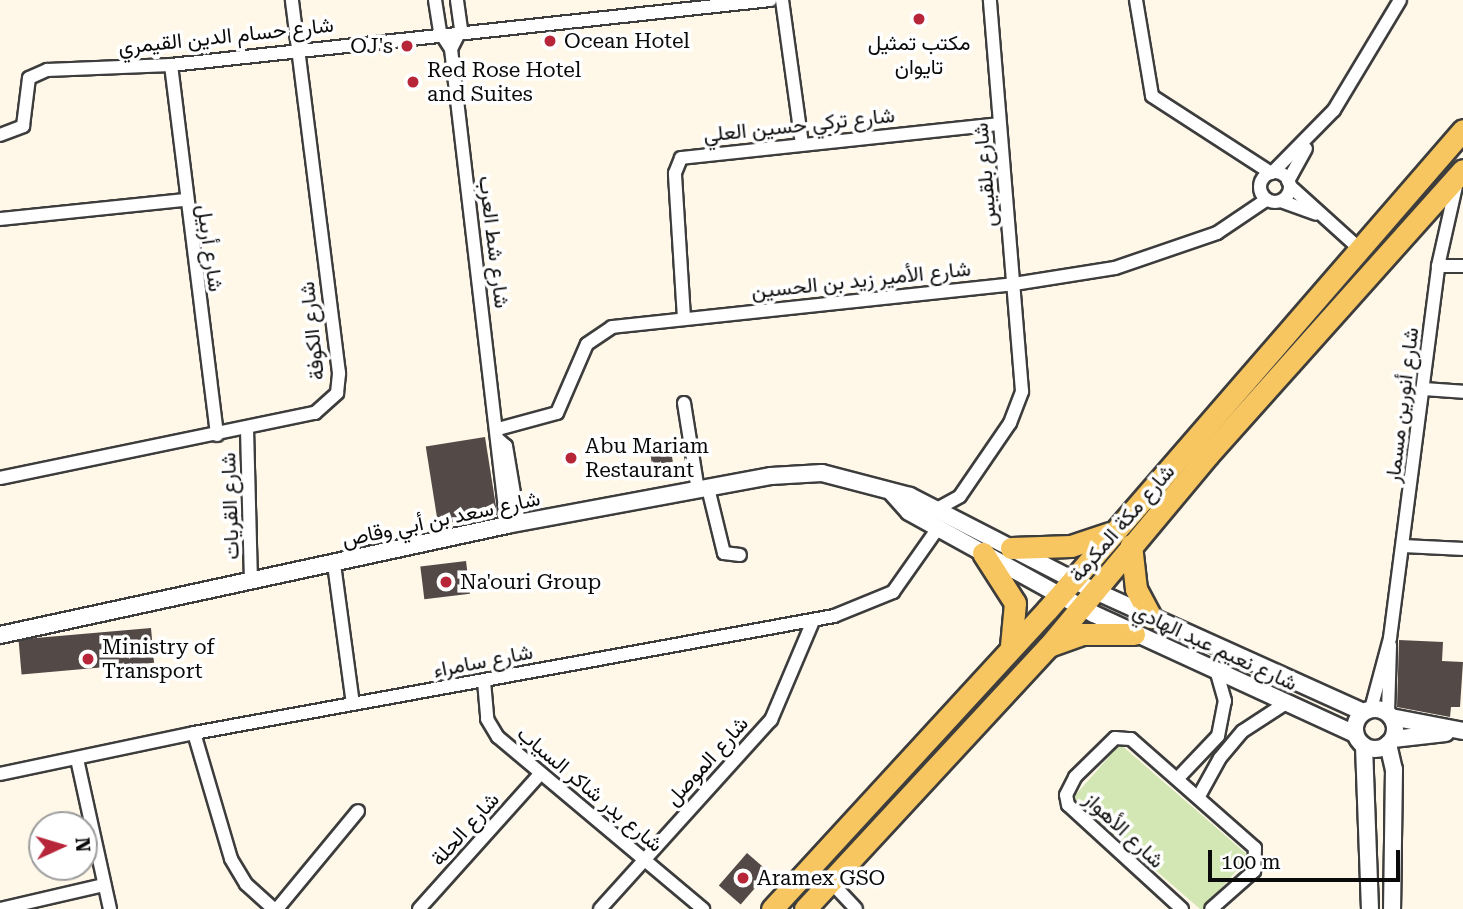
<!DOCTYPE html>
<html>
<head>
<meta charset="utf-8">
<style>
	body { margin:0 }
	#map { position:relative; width:1463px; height:909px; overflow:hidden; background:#fff8e8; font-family:"Roboto Serif",Vazirmatn,serif }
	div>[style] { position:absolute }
	.green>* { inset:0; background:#d2e7b3; transform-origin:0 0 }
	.building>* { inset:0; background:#534a47; transform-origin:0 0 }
	.roads { filter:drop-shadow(2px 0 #3d3d3d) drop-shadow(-2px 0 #3d3d3d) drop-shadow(0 2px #3d3d3d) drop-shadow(0 -2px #3d3d3d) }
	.minor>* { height:12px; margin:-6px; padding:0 6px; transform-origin:6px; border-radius:6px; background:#fff }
	.minor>.ring { margin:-6px; padding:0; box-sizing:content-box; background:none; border:12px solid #fff; border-radius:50% }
	.tertiary>* { height:16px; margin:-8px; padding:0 8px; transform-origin:8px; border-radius:8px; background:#fff }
	.tertiary>.ring { margin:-8px; padding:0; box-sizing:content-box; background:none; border:16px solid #fff; border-radius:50% }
	.primary>* { height:21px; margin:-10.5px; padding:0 10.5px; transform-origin:10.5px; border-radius:10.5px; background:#f7c660 }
	.dots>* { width:19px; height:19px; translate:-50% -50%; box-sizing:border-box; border:4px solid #fff; border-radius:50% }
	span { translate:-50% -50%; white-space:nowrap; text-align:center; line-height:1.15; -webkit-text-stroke:7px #fff; paint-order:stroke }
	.street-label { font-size:21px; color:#0a0a0a }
	.poi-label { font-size:21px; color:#0a0a0a }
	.left { translate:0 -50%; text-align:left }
	.right { translate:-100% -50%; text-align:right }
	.north { position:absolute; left:28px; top:811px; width:70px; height:70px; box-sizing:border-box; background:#fff; border:2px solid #9d9d9d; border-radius:50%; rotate:86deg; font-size:19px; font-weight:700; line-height:28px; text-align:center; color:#0a0a0a }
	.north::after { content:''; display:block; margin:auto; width:24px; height:32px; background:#b72538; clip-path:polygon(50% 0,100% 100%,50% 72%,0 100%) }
	.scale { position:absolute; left:1208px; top:850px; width:192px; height:32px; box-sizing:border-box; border:4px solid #0a0a0a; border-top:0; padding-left:9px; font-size:21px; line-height:24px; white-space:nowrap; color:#0a0a0a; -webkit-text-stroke:5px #fff; paint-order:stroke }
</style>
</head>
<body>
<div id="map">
	<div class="green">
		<i style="left:1120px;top:744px;width:171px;height:72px;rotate:41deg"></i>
	</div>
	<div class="building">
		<i style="left:485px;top:437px;width:79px;height:60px;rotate:81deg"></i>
		<i style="left:670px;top:444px;width:18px;height:21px;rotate:81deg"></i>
		<i style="left:466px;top:561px;width:33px;height:46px;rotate:83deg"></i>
		<i style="left:151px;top:628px;width:35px;height:133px;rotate:85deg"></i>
		<i style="clip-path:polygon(1399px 640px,1443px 642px,1442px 661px,1463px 662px,1460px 707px,1451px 707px,1450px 717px,1397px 707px)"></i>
		<i style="left:747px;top:853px;width:29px;height:43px;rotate:41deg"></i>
	</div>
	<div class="roads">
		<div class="minor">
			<i style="left:435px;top:0;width:32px;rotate:81deg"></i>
			<i style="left:440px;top:32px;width:20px;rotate:57deg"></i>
			<i style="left:451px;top:49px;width:479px;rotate:83.3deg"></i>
			<i style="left:782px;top:0;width:145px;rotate:82.1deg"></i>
			<i style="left:1136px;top:0;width:97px;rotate:80.5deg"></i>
			<i style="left:1152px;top:96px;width:142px;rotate:32.9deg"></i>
			<i style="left:451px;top:49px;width:22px;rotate:-63deg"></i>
			<i style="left:461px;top:29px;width:29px;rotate:-98deg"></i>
			<i style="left:171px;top:65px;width:373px;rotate:82.9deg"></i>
			<i style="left:0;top:135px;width:25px;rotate:-21deg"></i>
			<i style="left:23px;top:126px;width:48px;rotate:-82.9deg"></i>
			<i style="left:29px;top:78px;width:20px;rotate:-24deg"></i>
			<i style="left:47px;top:70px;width:124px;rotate:-2.3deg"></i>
			<i style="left:171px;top:65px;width:603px;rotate:-6.19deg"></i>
			<i style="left:1273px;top:172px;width:87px;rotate:-45.5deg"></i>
			<i style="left:1334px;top:110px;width:128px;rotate:-59deg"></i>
			<i class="ring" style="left:1260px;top:172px;width:18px;height:18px"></i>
			<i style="left:1288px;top:181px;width:37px;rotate:-61deg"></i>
			<i style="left:1290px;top:186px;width:97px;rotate:42.1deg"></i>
			<i style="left:1281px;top:201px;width:37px;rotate:20deg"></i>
			<i style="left:0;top:219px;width:185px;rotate:-5.9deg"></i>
			<i style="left:1438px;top:266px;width:25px"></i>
			<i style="left:684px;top:318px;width:145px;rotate:-93.6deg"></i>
			<i style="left:675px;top:173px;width:16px;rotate:-68deg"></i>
			<i style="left:681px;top:158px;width:320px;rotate:-6.1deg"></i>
			<i style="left:1424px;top:389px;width:39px;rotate:4deg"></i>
			<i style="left:684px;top:403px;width:88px;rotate:80.9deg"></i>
			<i style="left:247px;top:429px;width:153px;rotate:88.5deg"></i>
			<i style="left:498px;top:429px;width:61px;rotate:-15.2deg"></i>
			<i style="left:557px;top:413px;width:75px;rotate:-66.5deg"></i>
			<i style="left:587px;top:344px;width:30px;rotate:-34deg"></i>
			<i style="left:612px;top:327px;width:404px;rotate:-6.1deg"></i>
			<i style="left:1014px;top:284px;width:102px;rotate:-9deg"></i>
			<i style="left:1115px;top:268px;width:108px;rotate:-18.9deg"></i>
			<i style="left:1217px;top:233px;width:59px;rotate:-34deg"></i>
			<i style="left:499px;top:440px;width:9px;rotate:41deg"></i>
			<i style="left:506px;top:446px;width:78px;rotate:80.4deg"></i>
			<i style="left:0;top:478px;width:322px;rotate:-11.7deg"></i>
			<i style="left:315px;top:413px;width:30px;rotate:-42deg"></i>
			<i style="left:337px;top:393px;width:20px;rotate:-84deg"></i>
			<i style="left:339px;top:373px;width:376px;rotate:-97.2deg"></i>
			<i style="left:708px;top:488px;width:67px;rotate:76.2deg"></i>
			<i style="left:724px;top:553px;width:16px;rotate:7deg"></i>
			<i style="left:937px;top:509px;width:26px;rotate:-29deg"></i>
			<i style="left:960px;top:496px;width:88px;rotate:-55.6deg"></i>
			<i style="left:1010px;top:423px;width:34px;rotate:-69deg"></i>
			<i style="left:1022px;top:391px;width:392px;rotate:-94.7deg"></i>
			<i style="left:1404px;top:546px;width:59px;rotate:2.9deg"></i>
			<i style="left:334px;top:564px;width:141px;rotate:82.3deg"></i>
			<i style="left:484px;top:681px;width:38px;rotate:85deg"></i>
			<i style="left:487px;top:719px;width:21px;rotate:59deg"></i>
			<i style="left:498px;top:737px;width:268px;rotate:40deg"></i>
			<i style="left:1371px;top:709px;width:73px;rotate:-75deg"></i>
			<i style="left:1390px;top:638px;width:375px;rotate:-82.6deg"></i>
			<i style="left:1438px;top:266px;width:86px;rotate:-77.3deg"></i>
			<i style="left:1388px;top:713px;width:68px;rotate:-88.3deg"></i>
			<i style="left:194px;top:733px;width:131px;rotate:73.6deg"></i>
			<i style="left:231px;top:859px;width:29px;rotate:59deg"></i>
			<i style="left:246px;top:884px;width:38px;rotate:42deg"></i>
			<i style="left:77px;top:759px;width:154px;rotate:77.6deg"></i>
			<i style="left:0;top:774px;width:198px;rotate:-11.9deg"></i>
			<i style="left:194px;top:733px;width:651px;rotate:-10.36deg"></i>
			<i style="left:834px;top:616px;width:64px;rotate:-22.1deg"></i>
			<i style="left:893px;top:592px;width:78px;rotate:-54.9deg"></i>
			<i style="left:1178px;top:778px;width:58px;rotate:-46.4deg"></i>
			<i style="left:1218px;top:736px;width:36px;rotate:-79deg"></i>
			<i style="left:1225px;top:701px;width:32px;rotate:-106deg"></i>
			<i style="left:1199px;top:796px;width:43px;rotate:-61.1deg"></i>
			<i style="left:1220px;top:758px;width:35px;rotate:-50deg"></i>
			<i style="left:1243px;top:731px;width:51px;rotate:-33.1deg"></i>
			<i style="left:830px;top:881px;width:38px;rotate:47deg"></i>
			<i style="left:0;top:909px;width:107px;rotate:-13deg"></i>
			<i style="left:277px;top:909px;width:127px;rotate:-50.4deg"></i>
			<i style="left:419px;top:909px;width:181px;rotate:-48.1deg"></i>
			<i style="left:600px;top:909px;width:255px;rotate:-47.9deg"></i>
			<i style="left:771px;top:720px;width:108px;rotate:-67deg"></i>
			<i style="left:1182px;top:909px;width:154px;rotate:-137.6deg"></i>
			<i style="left:1068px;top:805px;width:10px;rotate:-101deg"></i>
			<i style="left:1066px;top:795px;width:20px;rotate:-63deg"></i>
			<i style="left:1075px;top:777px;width:56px;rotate:-44.3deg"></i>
			<i style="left:1115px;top:738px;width:16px;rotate:4deg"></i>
			<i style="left:1131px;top:739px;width:165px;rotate:41.3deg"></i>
			<i style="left:1255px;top:848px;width:23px;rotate:92deg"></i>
			<i style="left:1254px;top:871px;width:57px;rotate:138.5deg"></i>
		</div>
		<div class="tertiary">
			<i style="left:892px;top:493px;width:25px;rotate:48deg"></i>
			<i style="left:909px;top:512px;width:211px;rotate:28.9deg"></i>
			<i style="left:1094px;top:614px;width:287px;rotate:24.7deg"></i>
			<i style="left:0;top:635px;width:519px;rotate:-12.24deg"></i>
			<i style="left:507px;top:525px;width:269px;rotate:-10.5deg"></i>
			<i style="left:771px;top:476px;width:51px;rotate:-3.4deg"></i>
			<i style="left:822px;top:473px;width:91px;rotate:14.6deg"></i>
			<i style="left:910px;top:496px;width:206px;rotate:27.2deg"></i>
			<i style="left:1093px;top:590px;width:296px;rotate:24.3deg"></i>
			<i class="ring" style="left:1355px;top:709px;width:24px;height:24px"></i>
			<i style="left:1391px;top:717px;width:73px;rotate:11deg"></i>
			<i style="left:1393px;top:739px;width:53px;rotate:-6.5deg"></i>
			<i style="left:1388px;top:744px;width:26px;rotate:77deg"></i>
			<i style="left:1394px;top:769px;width:140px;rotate:90.8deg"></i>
			<i style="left:1364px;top:746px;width:163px;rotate:87.9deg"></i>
		</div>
		<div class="primary">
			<i style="left:1131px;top:545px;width:44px;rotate:83.5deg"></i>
			<i style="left:1136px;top:589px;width:32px;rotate:62deg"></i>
			<i style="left:1011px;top:548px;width:60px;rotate:-1.9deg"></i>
			<i style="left:1071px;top:546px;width:41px;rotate:-18.4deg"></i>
			<i style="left:983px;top:553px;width:59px;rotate:57.4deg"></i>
			<i style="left:1015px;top:603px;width:43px;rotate:95.3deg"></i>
			<i style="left:1049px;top:646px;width:35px;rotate:-20deg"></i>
			<i style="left:1082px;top:634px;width:52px"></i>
			<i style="left:772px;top:909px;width:406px;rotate:-47.4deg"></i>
			<i style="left:1047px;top:610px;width:635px;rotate:-49.09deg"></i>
			<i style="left:805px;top:909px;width:357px;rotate:-47.2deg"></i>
			<i style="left:1048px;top:647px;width:250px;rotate:-50.2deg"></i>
			<i style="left:1208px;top:455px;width:382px;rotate:-48.2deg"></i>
		</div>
	</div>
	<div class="dots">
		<i style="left:919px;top:19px;background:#b72538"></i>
		<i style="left:550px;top:41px;background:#b72538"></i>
		<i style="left:407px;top:46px;background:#b72538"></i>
		<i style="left:413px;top:82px;background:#b72538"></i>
		<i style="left:571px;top:458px;background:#b72538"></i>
		<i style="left:446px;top:582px;background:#b72538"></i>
		<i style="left:88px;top:659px;background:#b72538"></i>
		<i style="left:743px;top:878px;background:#b72538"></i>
	</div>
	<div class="street-label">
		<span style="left:226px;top:36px;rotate:-6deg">شارع حسام الدين القيمري</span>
		<span style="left:799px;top:125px;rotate:-6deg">شارع تركي حسين العلي</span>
		<span style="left:985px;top:175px;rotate:-95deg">شارع بلقيس</span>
		<span style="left:494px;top:242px;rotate:83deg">شارع شط العرب</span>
		<span style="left:210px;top:248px;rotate:82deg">شارع أربيل</span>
		<span style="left:861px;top:280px;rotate:-6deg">شارع الأمير زيد بن الحسين</span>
		<span style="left:312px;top:331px;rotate:-96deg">شارع الكوفة</span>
		<span style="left:1402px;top:405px;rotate:-83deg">شارع أنورين مسمار</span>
		<span style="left:230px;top:506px;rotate:-92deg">شارع القريات</span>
		<span style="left:441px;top:519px;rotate:-12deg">شارع سعد بن أبي وقاص</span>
		<span style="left:1122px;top:523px;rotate:-49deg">شارع مكة المكرمة</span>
		<span style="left:1215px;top:647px;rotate:25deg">شارع نعيم عبد الهادي</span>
		<span style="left:483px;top:661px;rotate:-11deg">شارع سامراء</span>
		<span style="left:707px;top:761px;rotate:-48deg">شارع الموصل</span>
		<span style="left:590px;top:789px;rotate:40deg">شارع بدر شاكر السياب</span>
		<span style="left:465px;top:829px;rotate:-48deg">شارع الحلة</span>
		<span style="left:1124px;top:830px;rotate:43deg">شارع الأهواز</span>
	</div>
	<div class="poi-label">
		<span class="left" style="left:564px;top:41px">Ocean Hotel</span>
		<span style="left:919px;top:55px">مكتب تمثيل<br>تايوان</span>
		<span class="right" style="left:393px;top:46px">OJ's</span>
		<span class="left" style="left:427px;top:82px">Red Rose Hotel<br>and Suites</span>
		<span class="left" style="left:585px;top:458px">Abu Mariam<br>Restaurant</span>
		<span class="left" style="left:460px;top:582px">Na'ouri Group</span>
		<span class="left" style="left:102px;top:659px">Ministry of<br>Transport</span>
		<span class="left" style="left:757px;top:878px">Aramex GSO</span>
	</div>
	<div class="north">N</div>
	<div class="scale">100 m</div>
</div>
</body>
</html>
